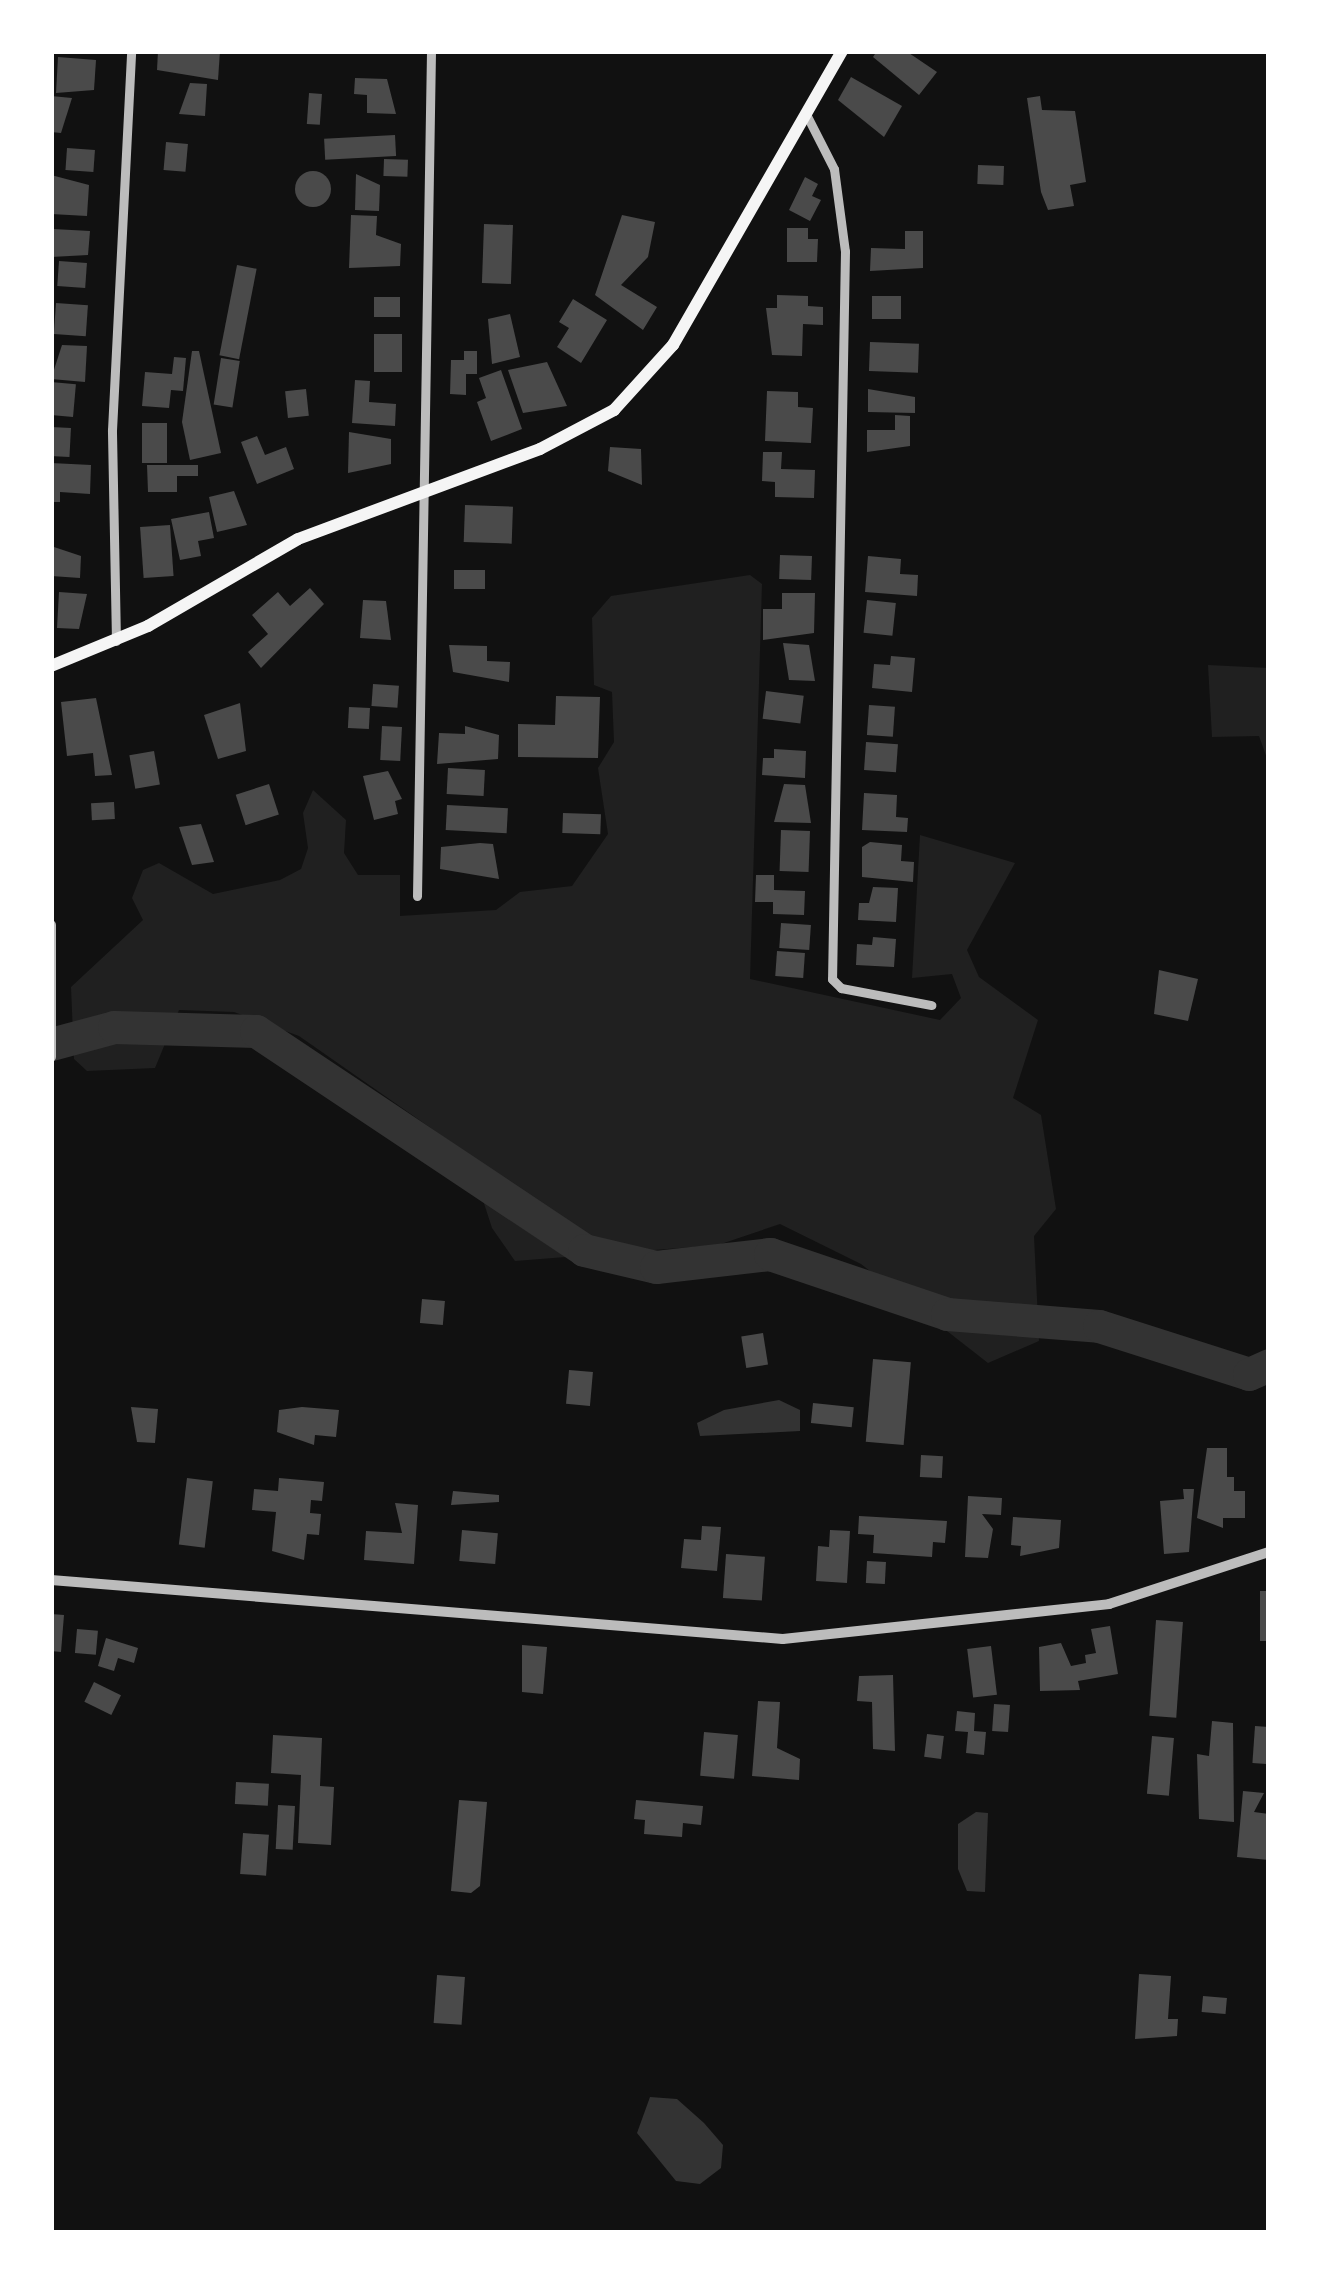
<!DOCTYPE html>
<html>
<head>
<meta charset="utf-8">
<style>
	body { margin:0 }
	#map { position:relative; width:1320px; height:2284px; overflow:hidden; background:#111; font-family:Lato,sans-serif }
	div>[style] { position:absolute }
	.green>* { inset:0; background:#202020 }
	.water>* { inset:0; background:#333 }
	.river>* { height:33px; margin:-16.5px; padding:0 16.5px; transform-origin:16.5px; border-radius:16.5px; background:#333 }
	.building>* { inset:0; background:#4a4a4a; transform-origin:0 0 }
	.round { border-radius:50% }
	.minor>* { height:9px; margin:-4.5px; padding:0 4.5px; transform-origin:4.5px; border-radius:4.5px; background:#bcbcbc }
	.tertiary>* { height:10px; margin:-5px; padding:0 5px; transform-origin:5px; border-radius:5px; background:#bcbcbc }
	.secondary>* { height:12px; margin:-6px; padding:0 6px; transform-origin:6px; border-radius:6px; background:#f5f5f5 }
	span { translate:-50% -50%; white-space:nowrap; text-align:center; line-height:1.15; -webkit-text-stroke:12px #fff; paint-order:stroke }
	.frame { position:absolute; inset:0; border:54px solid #fff; pointer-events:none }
</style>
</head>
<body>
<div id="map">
	<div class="green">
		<i style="clip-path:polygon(750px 575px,762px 584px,750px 979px,940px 1020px,961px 998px,952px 974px,912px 978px,920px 835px,1015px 863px,967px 950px,979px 977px,1038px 1020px,1013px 1098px,1041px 1115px,1056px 1209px,1034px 1236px,1039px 1341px,988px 1363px,861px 1264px,780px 1224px,718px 1245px,515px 1261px,492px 1228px,468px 1154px,299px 1036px,234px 1012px,179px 1010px,155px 1068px,87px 1071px,74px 1059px,71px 987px,143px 920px,132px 898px,143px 870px,159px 863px,213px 894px,280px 880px,301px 869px,308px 848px,303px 813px,313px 790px,346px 820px,344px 853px,358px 875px,400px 875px,400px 916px,496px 910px,520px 892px,572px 886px,608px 834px,598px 768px,614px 742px,612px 692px,594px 685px,592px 618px,611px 596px)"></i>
		<i style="clip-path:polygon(1208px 665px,1269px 668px,1269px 764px,1259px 736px,1212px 737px)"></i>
	</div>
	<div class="water">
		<i style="clip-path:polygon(779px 1400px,800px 1410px,800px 1431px,700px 1436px,697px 1423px,724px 1410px)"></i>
		<i style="clip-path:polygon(976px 1812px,988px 1813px,985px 1892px,967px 1891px,958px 1869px,958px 1824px)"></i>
		<i style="clip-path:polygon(650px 2097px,677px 2099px,704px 2123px,723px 2145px,721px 2168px,700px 2184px,676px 2181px,637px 2133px)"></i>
	</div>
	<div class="river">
		<i style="left:51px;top:1044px;width:65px;rotate:-15.1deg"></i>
		<i style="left:114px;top:1027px;width:142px;rotate:1.6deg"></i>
		<i style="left:256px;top:1031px;width:394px;rotate:33.7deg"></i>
		<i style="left:584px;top:1250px;width:74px;rotate:13.3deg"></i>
		<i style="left:656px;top:1267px;width:115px;rotate:-6.5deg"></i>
		<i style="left:770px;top:1254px;width:187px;rotate:18.7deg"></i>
		<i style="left:947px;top:1314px;width:152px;rotate:4.5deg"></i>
		<i style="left:1099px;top:1326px;width:157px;rotate:17.7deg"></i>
		<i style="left:1249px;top:1374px;width:22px;rotate:-24deg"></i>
	</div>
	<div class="building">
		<i style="clip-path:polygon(158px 51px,220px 51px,218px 80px,157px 70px)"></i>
		<i style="clip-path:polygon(877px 51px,906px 51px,937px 72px,919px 95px,873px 57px)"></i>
		<i style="clip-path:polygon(58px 57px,96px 60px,94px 90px,56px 93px)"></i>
		<i style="clip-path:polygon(851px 77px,902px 106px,884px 137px,838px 100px)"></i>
		<i style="clip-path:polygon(355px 78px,387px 79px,396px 114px,367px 113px,367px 95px,354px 94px)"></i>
		<i style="clip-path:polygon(190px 83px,207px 84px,205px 116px,179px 114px)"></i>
		<i style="left:309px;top:93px;width:13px;height:31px;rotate:4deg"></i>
		<i style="clip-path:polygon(51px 96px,72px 98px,61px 133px,51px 132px)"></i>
		<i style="clip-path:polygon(1040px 96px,1042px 110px,1075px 111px,1086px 182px,1070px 185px,1074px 206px,1048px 210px,1041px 192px,1027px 98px)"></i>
		<i style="left:395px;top:135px;width:21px;height:71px;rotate:87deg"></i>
		<i style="left:166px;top:142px;width:22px;height:28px;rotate:5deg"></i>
		<i style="left:67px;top:148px;width:28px;height:22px;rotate:4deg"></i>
		<i style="left:384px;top:159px;width:24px;height:17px;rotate:2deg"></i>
		<i style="left:978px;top:165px;width:26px;height:19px;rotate:2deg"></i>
		<i class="round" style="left:295px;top:171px;width:36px;height:36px"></i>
		<i style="clip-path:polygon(356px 174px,380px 185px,379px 211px,355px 210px)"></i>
		<i style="clip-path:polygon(51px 175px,89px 185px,87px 216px,51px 214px)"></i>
		<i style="clip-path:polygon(805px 177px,818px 184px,812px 196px,821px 200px,810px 221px,789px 210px)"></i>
		<i style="clip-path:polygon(351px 215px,377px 216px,376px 235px,401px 244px,400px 266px,349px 268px)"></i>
		<i style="clip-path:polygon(622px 215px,655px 222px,648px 257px,621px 285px,657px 307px,643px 330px,595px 295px)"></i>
		<i style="left:484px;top:224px;width:29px;height:59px;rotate:2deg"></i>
		<i style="clip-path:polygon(787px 228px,808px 228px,808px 239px,818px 239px,817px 262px,787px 262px)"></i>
		<i style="clip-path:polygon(53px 229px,90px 231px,88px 255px,51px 257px)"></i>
		<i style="clip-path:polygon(905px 231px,923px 231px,923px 268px,870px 271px,871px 248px,905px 249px)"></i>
		<i style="left:59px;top:261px;width:28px;height:25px;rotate:4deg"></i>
		<i style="left:237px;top:265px;width:20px;height:92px;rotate:11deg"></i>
		<i style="clip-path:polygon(777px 295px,808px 296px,808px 306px,823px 307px,823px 325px,803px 324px,802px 356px,772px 355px,766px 308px,777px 308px)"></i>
		<i style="left:872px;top:296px;width:29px;height:23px"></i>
		<i style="left:374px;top:297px;width:26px;height:20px"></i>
		<i style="clip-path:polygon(573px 299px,607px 320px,581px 363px,557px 347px,569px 328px,559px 322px)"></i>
		<i style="left:56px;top:303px;width:32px;height:31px;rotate:4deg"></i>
		<i style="clip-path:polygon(510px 314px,520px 357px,492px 364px,488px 319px)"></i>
		<i style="left:374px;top:334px;width:28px;height:38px"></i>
		<i style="left:870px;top:342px;width:49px;height:29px;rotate:2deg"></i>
		<i style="clip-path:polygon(62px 345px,87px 346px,85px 382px,51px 379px)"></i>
		<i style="clip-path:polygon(192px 351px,199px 351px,221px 453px,190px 460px,182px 422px)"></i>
		<i style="clip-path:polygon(464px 351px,477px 351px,477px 374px,466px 374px,466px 395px,450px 394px,451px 360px,464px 360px)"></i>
		<i style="clip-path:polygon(174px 357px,186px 358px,183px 391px,171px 390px,169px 408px,142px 406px,145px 372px,172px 374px)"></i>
		<i style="left:221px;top:358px;width:19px;height:47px;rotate:9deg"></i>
		<i style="clip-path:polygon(547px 362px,567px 406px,523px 413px,508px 370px)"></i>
		<i style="clip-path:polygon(501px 370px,522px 429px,491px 441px,477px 402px,486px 398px,479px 378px)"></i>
		<i style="clip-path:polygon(355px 380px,370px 381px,369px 402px,396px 404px,395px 426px,352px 423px)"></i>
		<i style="left:51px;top:382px;width:25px;height:33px;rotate:5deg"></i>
		<i style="left:306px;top:389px;width:27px;height:21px;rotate:84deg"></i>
		<i style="clip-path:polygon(868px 389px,915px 397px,915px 413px,868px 412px)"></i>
		<i style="clip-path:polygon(767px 391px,798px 392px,798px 407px,813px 408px,811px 443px,765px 441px)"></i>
		<i style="clip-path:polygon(895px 415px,910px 416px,910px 446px,867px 452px,867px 430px,895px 430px)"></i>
		<i style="left:142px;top:423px;width:25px;height:40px"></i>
		<i style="left:51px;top:427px;width:20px;height:29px;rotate:3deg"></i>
		<i style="clip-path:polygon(349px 432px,391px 439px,391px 464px,348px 473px)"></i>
		<i style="clip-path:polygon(257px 436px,265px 455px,286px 447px,294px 469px,257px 484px,241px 442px)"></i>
		<i style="clip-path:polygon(610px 447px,641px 449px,642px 485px,608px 471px)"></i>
		<i style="clip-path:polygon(763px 452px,782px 452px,781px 469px,815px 470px,814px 498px,775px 497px,775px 482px,762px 481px)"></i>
		<i style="clip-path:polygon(51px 463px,91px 465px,90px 494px,60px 492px,60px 502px,51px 502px)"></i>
		<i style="clip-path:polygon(147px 465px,198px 465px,198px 476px,177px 476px,177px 492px,148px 492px)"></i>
		<i style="clip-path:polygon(234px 491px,247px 525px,217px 532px,209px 497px)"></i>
		<i style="left:465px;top:505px;width:48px;height:37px;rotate:2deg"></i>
		<i style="clip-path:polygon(209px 512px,214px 538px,198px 541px,201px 556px,180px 560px,171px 519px)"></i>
		<i style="left:170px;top:525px;width:51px;height:30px;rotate:86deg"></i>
		<i style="clip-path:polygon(51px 546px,81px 556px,80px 578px,51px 576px)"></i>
		<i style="left:780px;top:555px;width:32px;height:24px;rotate:2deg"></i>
		<i style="clip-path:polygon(868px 556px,901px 559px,900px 574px,918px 575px,917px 596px,865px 592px)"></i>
		<i style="left:454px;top:570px;width:31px;height:19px"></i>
		<i style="clip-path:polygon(310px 588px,324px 604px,261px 668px,248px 652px,268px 634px,252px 615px,278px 592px,290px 606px)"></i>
		<i style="clip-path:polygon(59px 592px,87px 594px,79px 629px,57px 628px)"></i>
		<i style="clip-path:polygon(782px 593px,815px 593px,814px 633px,763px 640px,763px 609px,782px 609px)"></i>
		<i style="clip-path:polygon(363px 600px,386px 601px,391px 640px,360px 638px)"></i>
		<i style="left:867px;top:600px;width:29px;height:33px;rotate:6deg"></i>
		<i style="clip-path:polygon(783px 643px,809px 645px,815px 681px,789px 680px)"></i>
		<i style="clip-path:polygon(449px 645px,487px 646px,487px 661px,510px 662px,509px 682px,453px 672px)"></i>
		<i style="clip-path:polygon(891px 656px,915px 658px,912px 692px,872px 688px,874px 664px,890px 665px)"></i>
		<i style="left:373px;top:684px;width:26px;height:22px;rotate:4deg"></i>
		<i style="left:766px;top:691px;width:38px;height:28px;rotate:7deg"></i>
		<i style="clip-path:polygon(556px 696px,600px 697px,598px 758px,518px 757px,518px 724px,555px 725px)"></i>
		<i style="clip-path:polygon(96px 698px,112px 775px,95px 776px,93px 753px,67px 756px,61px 702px)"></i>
		<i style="clip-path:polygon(240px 703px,246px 751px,218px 759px,204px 715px)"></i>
		<i style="left:869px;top:705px;width:26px;height:30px;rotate:4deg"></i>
		<i style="left:349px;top:707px;width:21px;height:21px;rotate:3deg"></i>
		<i style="left:382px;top:726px;width:20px;height:34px;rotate:3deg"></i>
		<i style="clip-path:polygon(465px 726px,499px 735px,498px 759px,437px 764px,439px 733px,465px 734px)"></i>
		<i style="left:866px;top:742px;width:32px;height:28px;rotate:4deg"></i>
		<i style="clip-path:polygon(774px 749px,806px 751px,805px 778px,762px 775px,763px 758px,774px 758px)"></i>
		<i style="left:154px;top:751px;width:34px;height:25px;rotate:80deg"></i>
		<i style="left:448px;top:768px;width:37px;height:26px;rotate:3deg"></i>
		<i style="clip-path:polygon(388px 771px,402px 799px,395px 801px,398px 814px,374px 820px,363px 776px)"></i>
		<i style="left:269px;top:784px;width:32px;height:35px;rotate:72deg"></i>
		<i style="clip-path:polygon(784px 784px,805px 785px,811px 823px,774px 822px)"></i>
		<i style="clip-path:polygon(864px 793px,897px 795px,896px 817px,908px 818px,907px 832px,862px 830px)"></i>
		<i style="left:114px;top:802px;width:17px;height:23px;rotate:87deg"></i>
		<i style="left:447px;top:805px;width:61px;height:25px;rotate:3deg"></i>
		<i style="left:563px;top:813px;width:38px;height:20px;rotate:2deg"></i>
		<i style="clip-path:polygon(201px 824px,214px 862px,192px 865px,179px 827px)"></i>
		<i style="left:781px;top:830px;width:29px;height:41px;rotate:2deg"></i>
		<i style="clip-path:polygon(870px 842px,902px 845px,901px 861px,914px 862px,913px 882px,862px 877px,862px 847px)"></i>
		<i style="clip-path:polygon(480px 843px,493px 844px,499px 879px,440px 869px,441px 847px)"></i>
		<i style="clip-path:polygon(756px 875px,774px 875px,774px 890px,805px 891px,804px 915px,773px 914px,773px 902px,755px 902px)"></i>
		<i style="clip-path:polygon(873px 887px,898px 888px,896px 922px,858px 920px,859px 903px,869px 903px)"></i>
		<i style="left:781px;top:923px;width:30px;height:25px;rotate:4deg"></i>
		<i style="clip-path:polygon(873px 937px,896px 939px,894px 967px,856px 965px,857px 944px,872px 945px)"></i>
		<i style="left:777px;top:951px;width:28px;height:25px;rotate:4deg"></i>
		<i style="clip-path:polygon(1159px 970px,1198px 979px,1188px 1021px,1154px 1014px)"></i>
		<i style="left:422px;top:1299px;width:23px;height:24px;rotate:5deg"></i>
		<i style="left:763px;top:1333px;width:32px;height:22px;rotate:81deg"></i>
		<i style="left:873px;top:1359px;width:38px;height:83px;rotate:5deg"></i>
		<i style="left:569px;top:1370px;width:24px;height:34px;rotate:5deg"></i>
		<i style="left:813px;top:1403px;width:41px;height:20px;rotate:6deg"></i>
		<i style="clip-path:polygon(131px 1407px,158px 1409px,155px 1443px,137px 1442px)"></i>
		<i style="clip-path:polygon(302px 1407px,339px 1410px,336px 1437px,315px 1435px,314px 1445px,277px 1432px,279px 1410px)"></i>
		<i style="clip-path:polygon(1207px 1448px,1227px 1448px,1227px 1477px,1234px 1477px,1234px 1491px,1245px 1491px,1245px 1518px,1223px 1518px,1223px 1528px,1197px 1518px)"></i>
		<i style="left:921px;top:1455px;width:22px;height:22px;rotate:3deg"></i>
		<i style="left:187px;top:1478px;width:26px;height:67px;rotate:7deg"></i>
		<i style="clip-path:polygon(279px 1478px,324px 1482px,322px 1501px,311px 1500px,310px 1513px,321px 1514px,319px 1535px,307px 1534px,304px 1560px,272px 1551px,276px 1512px,252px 1510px,254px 1489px,278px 1491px)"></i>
		<i style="clip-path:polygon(1183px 1489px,1194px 1489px,1189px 1552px,1164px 1554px,1160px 1501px,1184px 1499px)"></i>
		<i style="clip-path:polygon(453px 1491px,499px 1495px,499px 1502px,451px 1505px)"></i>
		<i style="clip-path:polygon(968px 1496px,1002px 1498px,1001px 1515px,982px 1514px,993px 1529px,988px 1558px,965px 1557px)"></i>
		<i style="clip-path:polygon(395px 1503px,418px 1505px,414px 1564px,364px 1560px,366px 1531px,402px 1533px)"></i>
		<i style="clip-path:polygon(859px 1516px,947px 1521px,945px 1543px,933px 1542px,932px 1557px,873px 1553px,874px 1535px,858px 1534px)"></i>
		<i style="clip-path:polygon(1013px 1517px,1061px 1520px,1059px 1548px,1020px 1556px,1021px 1546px,1011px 1545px)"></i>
		<i style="clip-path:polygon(702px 1526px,721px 1527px,717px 1571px,681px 1568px,684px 1539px,701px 1540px)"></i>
		<i style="left:462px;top:1530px;width:36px;height:31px;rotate:5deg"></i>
		<i style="clip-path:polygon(830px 1530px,850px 1531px,847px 1583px,816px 1581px,818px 1546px,829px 1547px)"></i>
		<i style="left:726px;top:1554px;width:39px;height:44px;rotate:4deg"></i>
		<i style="left:867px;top:1561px;width:19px;height:22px;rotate:3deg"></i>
		<i style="left:1260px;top:1591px;width:9px;height:50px"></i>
		<i style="clip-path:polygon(51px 1614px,64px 1615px,61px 1652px,51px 1651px)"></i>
		<i style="left:1156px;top:1620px;width:27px;height:96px;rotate:4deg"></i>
		<i style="clip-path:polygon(1110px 1626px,1118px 1674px,1078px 1681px,1080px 1690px,1040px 1691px,1039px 1647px,1061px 1643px,1071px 1666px,1086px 1663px,1085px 1655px,1096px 1653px,1091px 1629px)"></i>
		<i style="left:77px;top:1629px;width:21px;height:24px;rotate:5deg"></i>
		<i style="clip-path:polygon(106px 1638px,138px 1648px,134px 1663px,118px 1658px,114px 1671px,98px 1666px)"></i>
		<i style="clip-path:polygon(522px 1645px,547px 1647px,543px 1694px,522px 1692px)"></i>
		<i style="left:991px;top:1646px;width:49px;height:24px;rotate:83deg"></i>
		<i style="clip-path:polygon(893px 1675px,895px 1751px,873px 1749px,872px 1702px,857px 1701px,859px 1676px)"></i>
		<i style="left:94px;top:1682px;width:30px;height:22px;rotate:26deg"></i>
		<i style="clip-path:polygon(758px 1701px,780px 1702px,777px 1748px,800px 1759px,799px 1780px,752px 1776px)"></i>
		<i style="left:994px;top:1704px;width:16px;height:27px;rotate:4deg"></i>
		<i style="clip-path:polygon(957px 1711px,975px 1713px,974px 1731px,986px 1732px,984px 1755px,966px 1753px,968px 1732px,955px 1731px)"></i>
		<i style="clip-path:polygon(1212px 1721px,1233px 1723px,1234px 1822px,1199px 1819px,1197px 1754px,1209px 1756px)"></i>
		<i style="left:1255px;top:1726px;width:14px;height:37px;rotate:4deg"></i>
		<i style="left:704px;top:1732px;width:34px;height:44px;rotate:5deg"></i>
		<i style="left:927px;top:1734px;width:17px;height:23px;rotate:7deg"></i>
		<i style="clip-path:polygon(273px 1735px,322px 1738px,320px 1786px,334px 1787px,331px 1845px,298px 1843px,301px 1775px,271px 1773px)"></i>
		<i style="left:1152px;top:1736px;width:22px;height:58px;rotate:5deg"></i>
		<i style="left:236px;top:1782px;width:33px;height:22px;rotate:3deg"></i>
		<i style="clip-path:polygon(1243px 1791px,1264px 1793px,1254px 1812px,1269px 1814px,1269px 1860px,1237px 1857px)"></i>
		<i style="clip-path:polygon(459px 1800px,487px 1802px,480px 1886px,471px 1893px,451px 1891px)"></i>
		<i style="clip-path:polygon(636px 1800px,703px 1806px,701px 1825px,683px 1823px,682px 1837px,644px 1834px,645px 1820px,634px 1819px)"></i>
		<i style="left:278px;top:1805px;width:17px;height:44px;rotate:3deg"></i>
		<i style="left:243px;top:1833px;width:26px;height:41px;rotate:4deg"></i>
		<i style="clip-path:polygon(1139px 1974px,1171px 1976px,1168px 2019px,1178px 2019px,1177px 2036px,1135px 2039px)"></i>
		<i style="left:437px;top:1975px;width:28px;height:48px;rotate:4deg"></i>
		<i style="left:1203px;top:1996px;width:24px;height:16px;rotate:5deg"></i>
	</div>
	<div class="minor">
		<i style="left:806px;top:114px;width:62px;rotate:63deg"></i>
		<i style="left:834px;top:169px;width:83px;rotate:82.4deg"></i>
		<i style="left:845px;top:251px;width:728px;rotate:91.02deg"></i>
		<i style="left:832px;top:979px;width:13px;rotate:45deg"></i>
		<i style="left:841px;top:988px;width:92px;rotate:10.7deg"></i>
		<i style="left:116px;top:641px;width:211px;rotate:-91.1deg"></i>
		<i style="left:112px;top:430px;width:379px;rotate:-87.1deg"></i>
		<i style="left:417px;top:896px;width:845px;rotate:-89.05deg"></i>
	</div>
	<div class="tertiary">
		<i style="left:51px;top:925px;width:132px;rotate:90deg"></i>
		<i style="left:51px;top:1580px;width:734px;rotate:4.61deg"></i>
		<i style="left:783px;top:1639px;width:328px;rotate:-6.1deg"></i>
		<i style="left:1109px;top:1604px;width:168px;rotate:-18deg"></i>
	</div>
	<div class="secondary">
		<i style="left:51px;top:666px;width:105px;rotate:-22.4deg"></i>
		<i style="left:148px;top:626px;width:173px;rotate:-30.1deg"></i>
		<i style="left:298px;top:539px;width:258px;rotate:-20.4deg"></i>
		<i style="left:540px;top:449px;width:84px;rotate:-27.8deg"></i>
		<i style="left:614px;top:410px;width:88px;rotate:-47.8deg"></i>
		<i style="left:673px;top:345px;width:339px;rotate:-60.1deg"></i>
	</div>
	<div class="frame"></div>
</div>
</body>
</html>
